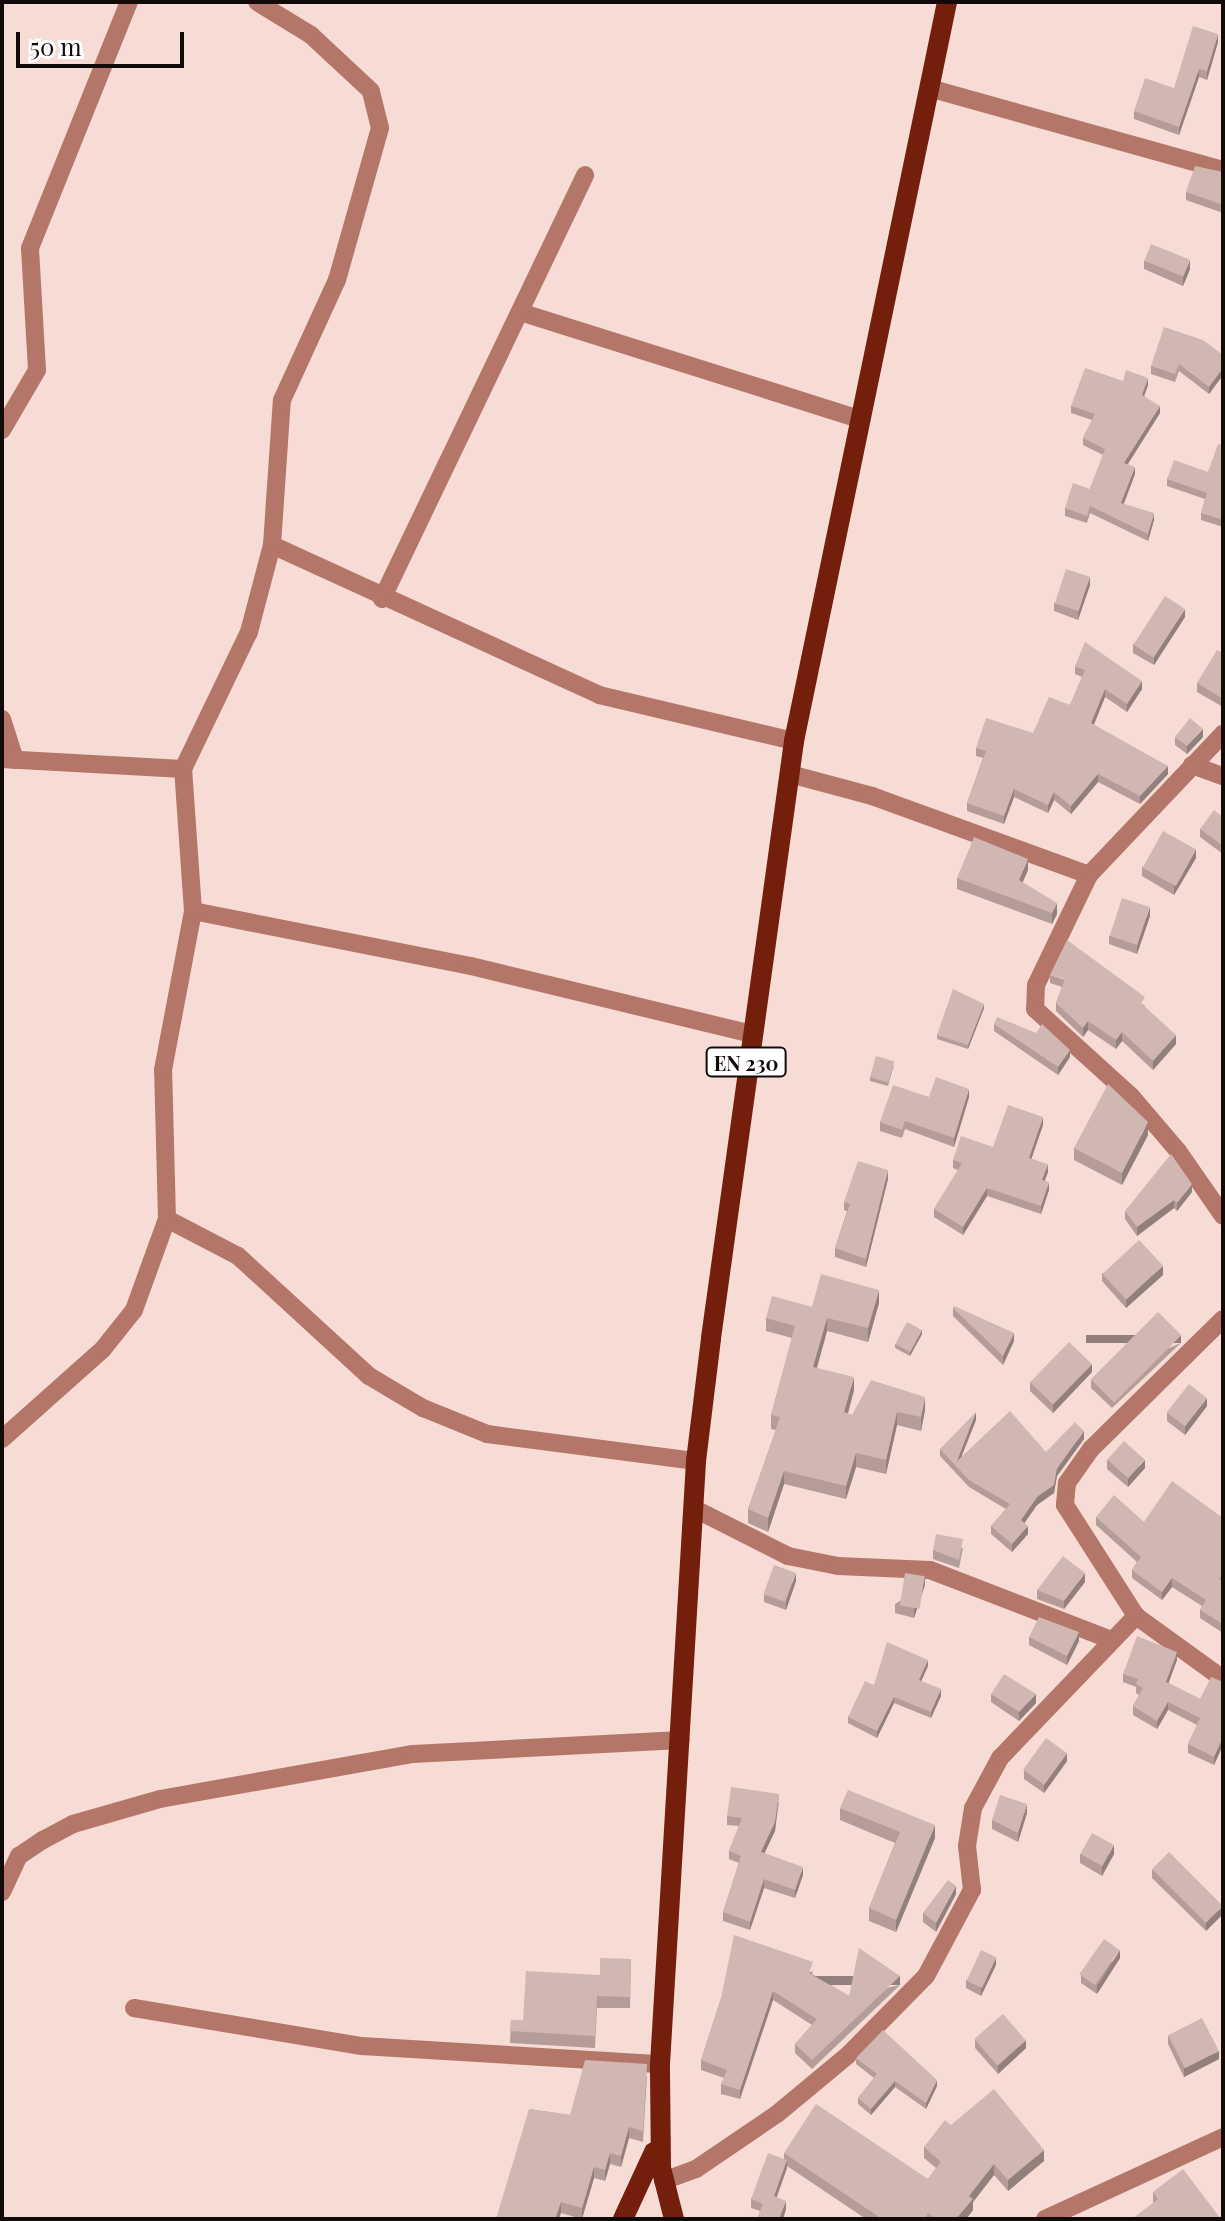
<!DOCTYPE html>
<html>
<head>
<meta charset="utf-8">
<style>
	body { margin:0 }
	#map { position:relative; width:1225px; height:2221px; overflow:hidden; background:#f6dcd5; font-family:"Playfair Display",serif }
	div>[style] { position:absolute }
	.minor>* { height:18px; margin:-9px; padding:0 9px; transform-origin:9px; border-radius:9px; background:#b47669 }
	.primary>* { height:20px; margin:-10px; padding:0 10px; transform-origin:10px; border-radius:10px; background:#741e0c }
	.wall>* { inset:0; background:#b49d98 }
	.shaded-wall>* { inset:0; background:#92807c; transform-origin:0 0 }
	.building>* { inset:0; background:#d1b7b1; transform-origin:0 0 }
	span { translate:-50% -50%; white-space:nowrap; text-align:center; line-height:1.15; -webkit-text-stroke:8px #fff; paint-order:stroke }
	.shield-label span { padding:2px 6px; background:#fff; border:2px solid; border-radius:6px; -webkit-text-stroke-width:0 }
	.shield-label { font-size:20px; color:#120a08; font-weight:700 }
	.frame { position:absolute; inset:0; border:4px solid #120a08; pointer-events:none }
	.scale { position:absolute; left:16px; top:32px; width:168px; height:36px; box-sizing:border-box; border:4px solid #120a08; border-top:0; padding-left:10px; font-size:24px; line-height:28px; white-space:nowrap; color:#120a08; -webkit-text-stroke:6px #fff; paint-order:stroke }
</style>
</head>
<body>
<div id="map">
	<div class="minor">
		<i style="left:929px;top:88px;width:305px;rotate:15.6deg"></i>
		<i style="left:520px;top:312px;width:356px;rotate:17.5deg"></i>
		<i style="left:2px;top:430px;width:69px;rotate:-59.7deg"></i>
		<i style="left:37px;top:370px;width:122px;rotate:-93.3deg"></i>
		<i style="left:30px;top:248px;width:265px;rotate:-68.1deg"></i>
		<i style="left:272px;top:545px;width:360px;rotate:24.6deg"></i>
		<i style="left:599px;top:695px;width:200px;rotate:13.3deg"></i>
		<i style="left:382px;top:599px;width:470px;rotate:-64.4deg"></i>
		<i style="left:2px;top:719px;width:43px;rotate:72.4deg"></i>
		<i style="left:2px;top:759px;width:181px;rotate:3.2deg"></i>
		<i style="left:1192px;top:765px;width:33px;rotate:20deg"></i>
		<i style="left:790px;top:774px;width:85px;rotate:15deg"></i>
		<i style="left:872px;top:796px;width:231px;rotate:20deg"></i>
		<i style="left:1089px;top:875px;width:195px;rotate:-46.5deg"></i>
		<i style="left:1089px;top:875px;width:122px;rotate:115.7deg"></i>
		<i style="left:1036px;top:985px;width:24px;rotate:92deg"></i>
		<i style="left:1035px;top:1009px;width:130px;rotate:42.2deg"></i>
		<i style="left:1131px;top:1096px;width:72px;rotate:49.5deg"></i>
		<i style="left:1178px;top:1151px;width:79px;rotate:55.3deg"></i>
		<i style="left:193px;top:911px;width:283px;rotate:11.2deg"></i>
		<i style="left:471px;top:966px;width:286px;rotate:13.6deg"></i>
		<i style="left:167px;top:1219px;width:80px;rotate:27.5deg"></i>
		<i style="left:238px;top:1256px;width:178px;rotate:42.5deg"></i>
		<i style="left:369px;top:1376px;width:63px;rotate:30.7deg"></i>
		<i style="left:423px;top:1408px;width:69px;rotate:22.1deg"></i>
		<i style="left:487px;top:1434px;width:211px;rotate:7.4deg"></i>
		<i style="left:2px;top:1439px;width:135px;rotate:-41.7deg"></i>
		<i style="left:103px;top:1349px;width:50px;rotate:-51.5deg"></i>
		<i style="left:134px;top:1310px;width:97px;rotate:-70.1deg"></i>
		<i style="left:167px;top:1219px;width:149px;rotate:-91.5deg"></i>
		<i style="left:163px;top:1070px;width:162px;rotate:-79.3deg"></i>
		<i style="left:193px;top:911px;width:142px;rotate:-94deg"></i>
		<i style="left:183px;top:769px;width:152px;rotate:-64.3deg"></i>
		<i style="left:249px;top:632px;width:90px;rotate:-75.2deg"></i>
		<i style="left:272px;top:545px;width:145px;rotate:-86.1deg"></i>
		<i style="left:282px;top:400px;width:132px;rotate:-65.4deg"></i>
		<i style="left:337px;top:280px;width:158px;rotate:-74.2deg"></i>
		<i style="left:380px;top:128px;width:38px;rotate:-104deg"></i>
		<i style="left:371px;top:91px;width:82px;rotate:-137deg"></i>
		<i style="left:311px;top:35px;width:63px;rotate:-148.6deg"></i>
		<i style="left:695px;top:1509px;width:104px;rotate:26.8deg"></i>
		<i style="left:788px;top:1556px;width:51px;rotate:11.3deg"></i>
		<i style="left:838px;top:1566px;width:92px;rotate:2.5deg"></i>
		<i style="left:930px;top:1570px;width:194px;rotate:21.1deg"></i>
		<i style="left:1136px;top:1616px;width:107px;rotate:35.9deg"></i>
		<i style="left:2px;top:1892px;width:40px;rotate:-65deg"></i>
		<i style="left:19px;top:1856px;width:29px;rotate:-34deg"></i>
		<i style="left:43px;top:1840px;width:34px;rotate:-28deg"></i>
		<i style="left:73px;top:1824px;width:91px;rotate:-16deg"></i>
		<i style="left:160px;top:1799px;width:257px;rotate:-10.1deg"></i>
		<i style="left:413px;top:1754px;width:268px;rotate:-3deg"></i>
		<i style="left:134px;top:2008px;width:231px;rotate:9.5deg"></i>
		<i style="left:362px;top:2046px;width:299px;rotate:3.5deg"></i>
		<i style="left:663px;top:2181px;width:35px;rotate:-20deg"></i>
		<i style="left:696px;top:2169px;width:98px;rotate:-34.2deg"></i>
		<i style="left:777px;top:2114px;width:92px;rotate:-39.7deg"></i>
		<i style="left:848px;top:2055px;width:111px;rotate:-45.4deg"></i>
		<i style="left:926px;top:1976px;width:98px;rotate:-61.9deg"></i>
		<i style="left:972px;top:1890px;width:44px;rotate:-96.5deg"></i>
		<i style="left:967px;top:1846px;width:38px;rotate:-81deg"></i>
		<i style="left:973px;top:1808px;width:57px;rotate:-61.6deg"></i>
		<i style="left:1000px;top:1758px;width:197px;rotate:-46.2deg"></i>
		<i style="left:1136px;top:1616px;width:132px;rotate:-122.6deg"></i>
		<i style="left:1065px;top:1505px;width:22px;rotate:-85deg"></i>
		<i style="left:1067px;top:1483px;width:42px;rotate:-54.8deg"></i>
		<i style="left:1091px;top:1449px;width:185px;rotate:-44.6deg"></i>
		<i style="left:1045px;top:2219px;width:196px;rotate:-24.7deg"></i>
	</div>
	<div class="primary">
		<i style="left:623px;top:2219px;width:74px;rotate:-65.2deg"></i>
		<i style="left:674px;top:2219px;width:53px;rotate:-104.3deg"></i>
		<i style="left:661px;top:2168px;width:104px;rotate:-90.6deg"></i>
		<i style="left:660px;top:2064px;width:604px;rotate:-86.58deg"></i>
		<i style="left:696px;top:1461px;width:124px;rotate:-83deg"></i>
		<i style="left:711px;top:1338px;width:603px;rotate:-82.08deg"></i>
		<i style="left:794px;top:741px;width:755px;rotate:-78.3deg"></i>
	</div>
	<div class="wall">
		<i style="clip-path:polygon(1218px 42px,1207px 80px,1199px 77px,1179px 135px,1134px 119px,1134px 111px,1174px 88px)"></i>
		<i style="clip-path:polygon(1223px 172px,1223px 213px,1186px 200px,1186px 192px)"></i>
		<i style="clip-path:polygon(1144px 261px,1190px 269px,1183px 286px,1144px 269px)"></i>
		<i style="clip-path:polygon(1223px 355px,1223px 375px,1209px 394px,1179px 371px,1175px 382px,1151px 374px,1151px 366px)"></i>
		<i style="clip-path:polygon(1123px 381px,1148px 385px,1144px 396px,1160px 413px,1128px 464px,1135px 474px,1124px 504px,1154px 520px,1148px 541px,1090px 513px,1087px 523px,1065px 516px,1065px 508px,1090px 489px,1103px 455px,1083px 445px,1083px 438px,1092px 420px,1071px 413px,1071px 406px)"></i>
		<i style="clip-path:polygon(1223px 446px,1223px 527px,1201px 520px,1201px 513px,1205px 499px,1167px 486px,1167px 479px,1208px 472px)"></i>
		<i style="clip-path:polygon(1090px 585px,1078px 620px,1054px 611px,1054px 603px)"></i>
		<i style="clip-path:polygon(1185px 617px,1154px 665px,1133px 653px,1133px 644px)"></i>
		<i style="clip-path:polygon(1223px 653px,1223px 707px,1197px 692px,1197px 683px)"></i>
		<i style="clip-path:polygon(1075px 666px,1142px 689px,1127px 712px,1105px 697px,1094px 725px,1168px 774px,1140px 804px,1098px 782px,1071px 814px,1054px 800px,1048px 813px,1014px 797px,1004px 824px,967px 811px,967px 803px,983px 758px,976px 756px,976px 748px,1033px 733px,1070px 705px,1082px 677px,1075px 674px)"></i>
		<i style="clip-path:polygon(1175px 737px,1203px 737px,1187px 754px,1175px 745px)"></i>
		<i style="clip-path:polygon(1223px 817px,1223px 854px,1200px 837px,1200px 829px)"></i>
		<i style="clip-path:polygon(1196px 858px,1174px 895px,1142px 876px,1142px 867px)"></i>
		<i style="clip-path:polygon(1028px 870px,1022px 882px,1057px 914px,1052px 924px,957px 889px,957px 878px)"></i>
		<i style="clip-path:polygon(1150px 916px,1137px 954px,1109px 944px,1109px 936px)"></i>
		<i style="clip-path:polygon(1050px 975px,1145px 1005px,1144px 1006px,1176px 1044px,1153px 1070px,1122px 1041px,1116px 1049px,1088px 1030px,1083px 1037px,1056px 1011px,1056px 1003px,1062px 987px,1050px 983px)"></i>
		<i style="clip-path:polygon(984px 1008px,968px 1049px,937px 1039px,937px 1035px)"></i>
		<i style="clip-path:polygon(994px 1024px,1070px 1057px,1058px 1075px,994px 1031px)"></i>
		<i style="clip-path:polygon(894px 1065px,888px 1086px,870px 1081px,870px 1077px)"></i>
		<i style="clip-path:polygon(929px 1097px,969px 1097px,954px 1147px,905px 1129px,902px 1138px,880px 1131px,880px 1122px)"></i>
		<i style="clip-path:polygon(1043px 1125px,1031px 1158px,1048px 1172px,1045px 1180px,1049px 1190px,1041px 1214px,987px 1196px,963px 1235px,934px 1217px,934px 1209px,958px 1170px,953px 1168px,953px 1160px,993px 1147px)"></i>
		<i style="clip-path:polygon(1148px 1135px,1122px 1185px,1074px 1160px,1074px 1148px)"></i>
		<i style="clip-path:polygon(888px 1179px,866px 1267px,835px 1257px,835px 1248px,847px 1211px,844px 1210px,844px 1202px)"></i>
		<i style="clip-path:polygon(1192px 1192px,1177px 1211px,1174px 1208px,1137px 1236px,1125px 1219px,1125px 1211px)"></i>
		<i style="clip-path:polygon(1102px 1273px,1163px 1275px,1126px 1308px,1102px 1281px)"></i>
		<i style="clip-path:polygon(879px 1303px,868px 1342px,827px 1331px,817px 1368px,854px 1390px,848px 1414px,852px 1415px,925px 1410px,921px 1431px,897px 1425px,886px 1474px,856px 1467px,846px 1499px,784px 1484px,768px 1532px,748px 1523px,748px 1509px,776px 1430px,771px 1429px,771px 1415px,792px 1338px,766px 1331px,766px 1318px,812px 1307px)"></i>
		<i style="clip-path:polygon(953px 1308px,1014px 1341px,1003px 1365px,953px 1316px)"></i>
		<i style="clip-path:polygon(922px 1334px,910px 1356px,895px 1348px,895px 1344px)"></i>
		<i style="clip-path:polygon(1181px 1343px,1112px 1408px,1091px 1388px,1091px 1380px)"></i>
		<i style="clip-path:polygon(1092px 1372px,1053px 1413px,1030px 1391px,1030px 1382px)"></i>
		<i style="clip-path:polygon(1207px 1406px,1185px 1435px,1167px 1421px,1167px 1412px)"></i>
		<i style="clip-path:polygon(976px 1420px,961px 1456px,1046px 1452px,1084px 1439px,1057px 1476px,1054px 1493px,1037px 1505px,1024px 1523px,1028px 1534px,1012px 1552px,991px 1534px,991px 1526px,1006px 1509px,969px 1487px,940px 1456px,940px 1449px)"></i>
		<i style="clip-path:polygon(1107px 1460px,1145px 1468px,1128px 1487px,1107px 1469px)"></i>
		<i style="clip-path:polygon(1096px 1517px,1144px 1522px,1223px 1518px,1223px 1633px,1200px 1618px,1200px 1610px,1202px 1606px,1172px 1587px,1162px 1600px,1132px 1578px,1132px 1570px,1137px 1562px,1096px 1525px)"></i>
		<i style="clip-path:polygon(963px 1548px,959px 1568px,933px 1559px,933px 1550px)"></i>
		<i style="clip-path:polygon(796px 1581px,786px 1610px,764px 1602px,764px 1594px)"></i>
		<i style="clip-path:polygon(1085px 1582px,1064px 1609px,1037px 1599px,1037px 1590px)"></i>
		<i style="clip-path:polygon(925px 1585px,914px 1618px,895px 1613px,895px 1604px)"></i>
		<i style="clip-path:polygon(1029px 1637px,1079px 1641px,1067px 1665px,1029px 1645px)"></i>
		<i style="clip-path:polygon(1177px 1660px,1168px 1683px,1200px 1699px,1223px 1682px,1223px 1745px,1214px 1765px,1188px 1753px,1188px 1744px,1197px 1725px,1168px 1710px,1157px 1729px,1133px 1715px,1133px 1706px,1139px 1695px,1136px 1693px,1136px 1687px,1123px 1682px,1123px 1674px)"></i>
		<i style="clip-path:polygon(928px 1666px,921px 1681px,941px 1696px,931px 1718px,894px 1703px,877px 1738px,848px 1723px,848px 1717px,874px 1685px)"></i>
		<i style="clip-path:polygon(991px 1694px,1036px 1703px,1019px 1721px,991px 1702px)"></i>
		<i style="clip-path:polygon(1067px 1761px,1044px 1793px,1024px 1779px,1024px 1770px)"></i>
		<i style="clip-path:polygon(779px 1802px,775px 1831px,764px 1853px,803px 1875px,795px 1898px,764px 1888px,750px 1930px,723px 1921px,723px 1912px,739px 1863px,729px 1859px,729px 1851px,739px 1826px,727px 1825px,727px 1816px)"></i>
		<i style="clip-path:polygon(840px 1808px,935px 1838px,896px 1932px,869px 1921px,869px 1908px,895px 1843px,840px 1820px)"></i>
		<i style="clip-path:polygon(1027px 1813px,1018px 1842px,992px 1829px,992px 1820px)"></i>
		<i style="clip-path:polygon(1080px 1854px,1114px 1854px,1102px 1876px,1080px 1863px)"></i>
		<i style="clip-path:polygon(1152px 1869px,1223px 1914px,1206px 1931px,1152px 1878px)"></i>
		<i style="clip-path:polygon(956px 1894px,936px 1932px,923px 1922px,923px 1913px)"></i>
		<i style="clip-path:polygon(1120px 1958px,1097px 1994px,1081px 1983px,1081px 1975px)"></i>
		<i style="clip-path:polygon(631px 1959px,630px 2008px,597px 2008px,595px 2048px,510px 2043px,511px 2020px,523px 2020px)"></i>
		<i style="clip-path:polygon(996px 1965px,981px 1996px,966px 1988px,966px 1980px)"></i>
		<i style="clip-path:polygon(813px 1971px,812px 1974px,849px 1996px,900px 1985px,812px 2069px,795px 2053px,795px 2044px,812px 2025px,773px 2000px,740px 2099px,721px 2094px,721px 2084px,724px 2078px,701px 2070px,701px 2060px,721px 1998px)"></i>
		<i style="clip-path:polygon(1168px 2036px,1219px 2059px,1184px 2077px,1168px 2044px)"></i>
		<i style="clip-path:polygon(975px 2040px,1026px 2048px,998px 2074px,975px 2048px)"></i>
		<i style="clip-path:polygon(856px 2058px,937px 2086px,926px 2109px,895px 2087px,871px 2115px,858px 2104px,858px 2098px,874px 2078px,856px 2064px)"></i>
		<i style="clip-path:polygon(647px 2076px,643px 2142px,629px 2138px,621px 2167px,610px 2164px,605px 2181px,594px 2178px,582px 2219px,561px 2213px,529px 2109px,570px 2115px)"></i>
		<i style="clip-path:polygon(951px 2125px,1044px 2161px,1008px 2191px,994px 2175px,973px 2202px,973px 2210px,966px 2219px,866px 2219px,787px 2166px,776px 2197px,786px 2209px,783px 2219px,758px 2219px,760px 2211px,751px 2208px,751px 2199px,784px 2159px,784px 2153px,928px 2179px,936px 2168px,924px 2158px,924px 2147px)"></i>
		<i style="clip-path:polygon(1153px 2192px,1221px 2219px,1153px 2203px)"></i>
	</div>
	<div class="shaded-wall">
		<i style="clip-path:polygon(1218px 34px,1218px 42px,1207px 80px,1207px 71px)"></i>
		<i style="clip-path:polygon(1199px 69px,1199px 77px,1179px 135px,1179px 127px)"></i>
		<i style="clip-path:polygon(1190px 260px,1190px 269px,1183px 286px,1183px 277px)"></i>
		<i style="clip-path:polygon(1223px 368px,1223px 375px,1209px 394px,1209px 387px)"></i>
		<i style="clip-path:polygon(1148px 378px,1148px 385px,1142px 402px,1142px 395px)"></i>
		<i style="clip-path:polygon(1160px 406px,1160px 413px,1124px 470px,1124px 463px)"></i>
		<i style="clip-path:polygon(1135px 467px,1135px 474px,1121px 510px,1121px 503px)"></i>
		<i style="clip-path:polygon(1154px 513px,1154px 520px,1148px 541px,1148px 534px)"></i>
		<i style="clip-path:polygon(1090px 577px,1090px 585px,1078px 620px,1078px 611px)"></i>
		<i style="clip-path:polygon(1185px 609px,1185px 617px,1154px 665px,1154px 657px)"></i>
		<i style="clip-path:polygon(1142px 681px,1142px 689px,1127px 712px,1127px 704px)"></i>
		<i style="clip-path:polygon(1105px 689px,1105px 697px,1091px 731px,1091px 723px)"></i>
		<i style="clip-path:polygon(1203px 729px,1203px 737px,1187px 754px,1187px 746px)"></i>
		<i style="clip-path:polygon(1168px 766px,1168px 774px,1140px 804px,1140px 796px)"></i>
		<i style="clip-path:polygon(1098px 774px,1098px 782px,1071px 814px,1071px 806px)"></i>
		<i style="clip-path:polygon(1014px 789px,1014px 797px,1004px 824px,1004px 816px)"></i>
		<i style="clip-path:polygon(1054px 792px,1054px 800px,1048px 813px,1048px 805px)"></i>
		<i style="clip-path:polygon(1196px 849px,1196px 858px,1174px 895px,1174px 886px)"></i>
		<i style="clip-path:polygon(1028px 859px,1028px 870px,1019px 891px,1019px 880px)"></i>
		<i style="clip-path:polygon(1057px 903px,1057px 914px,1052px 924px,1052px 913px)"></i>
		<i style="clip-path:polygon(1150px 907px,1150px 916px,1137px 954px,1137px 945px)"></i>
		<i style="clip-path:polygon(984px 1004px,984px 1008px,968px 1049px,968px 1045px)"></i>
		<i style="clip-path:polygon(1088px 1021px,1088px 1030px,1083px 1037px,1083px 1028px)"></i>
		<i style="clip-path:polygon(1122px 1032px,1122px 1041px,1116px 1049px,1116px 1040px)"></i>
		<i style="clip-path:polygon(1176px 1035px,1176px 1044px,1153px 1070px,1153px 1061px)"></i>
		<i style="clip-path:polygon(1070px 1050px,1070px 1057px,1058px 1075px,1058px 1067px)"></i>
		<i style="clip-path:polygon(969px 1089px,969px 1097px,954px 1147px,954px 1138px)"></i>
		<i style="clip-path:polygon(1043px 1117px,1043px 1125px,1029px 1166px,1029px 1158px)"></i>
		<i style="clip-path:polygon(1148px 1122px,1148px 1135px,1122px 1185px,1122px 1173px)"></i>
		<i style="clip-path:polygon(1048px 1164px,1048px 1172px,1042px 1188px,1042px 1180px)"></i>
		<i style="clip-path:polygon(888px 1170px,888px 1179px,866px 1267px,866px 1259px)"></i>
		<i style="clip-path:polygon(1049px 1182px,1049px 1190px,1041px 1214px,1041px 1206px)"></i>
		<i style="clip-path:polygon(1192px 1184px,1192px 1192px,1177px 1211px,1177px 1203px)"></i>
		<i style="clip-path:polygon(987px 1188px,987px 1196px,963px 1235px,963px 1227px)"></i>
		<i style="clip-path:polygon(1174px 1200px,1174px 1208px,1137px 1236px,1137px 1227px)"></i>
		<i style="clip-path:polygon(1163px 1266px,1163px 1275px,1126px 1308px,1126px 1299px)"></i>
		<i style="clip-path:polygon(879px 1290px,879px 1303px,868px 1342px,868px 1328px)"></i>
		<i style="clip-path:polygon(827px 1318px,827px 1331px,813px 1381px,813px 1367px)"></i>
		<i style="clip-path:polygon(922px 1330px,922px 1334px,910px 1356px,910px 1352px)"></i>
		<i style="clip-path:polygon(1014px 1333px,1014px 1341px,1003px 1365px,1003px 1356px)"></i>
		<i style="left:1181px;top:1335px;width:8px;height:95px;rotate:90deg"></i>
		<i style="clip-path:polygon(1092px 1364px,1092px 1372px,1053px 1413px,1053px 1404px)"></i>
		<i style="clip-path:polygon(854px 1377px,854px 1390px,844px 1426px,844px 1412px)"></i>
		<i style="clip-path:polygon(925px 1397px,925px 1410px,921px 1431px,921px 1417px)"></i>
		<i style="clip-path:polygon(1207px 1398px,1207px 1406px,1185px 1435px,1185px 1426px)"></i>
		<i style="clip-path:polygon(897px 1412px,897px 1425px,886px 1474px,886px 1460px)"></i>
		<i style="clip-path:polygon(976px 1412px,976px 1420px,957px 1468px,957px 1461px)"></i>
		<i style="clip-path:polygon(1084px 1431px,1084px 1439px,1057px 1476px,1054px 1493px,1037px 1505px,1021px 1528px,1021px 1520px)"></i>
		<i style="clip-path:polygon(856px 1453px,856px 1467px,846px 1499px,846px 1486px)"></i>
		<i style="clip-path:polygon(1145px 1460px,1145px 1468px,1128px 1487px,1128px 1479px)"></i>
		<i style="clip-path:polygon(784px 1471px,784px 1484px,768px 1532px,768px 1518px)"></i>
		<i style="clip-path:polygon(1028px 1526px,1028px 1534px,1012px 1552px,1012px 1544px)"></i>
		<i style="clip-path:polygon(796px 1573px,796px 1581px,786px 1610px,786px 1601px)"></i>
		<i style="clip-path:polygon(1085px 1573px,1085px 1582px,1064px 1609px,1064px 1601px)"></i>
		<i style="clip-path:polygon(925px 1576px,925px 1585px,914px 1618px,914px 1610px)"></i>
		<i style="clip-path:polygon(1172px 1578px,1172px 1587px,1162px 1600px,1162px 1592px)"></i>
		<i style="clip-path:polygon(1079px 1632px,1079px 1641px,1067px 1665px,1067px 1656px)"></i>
		<i style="clip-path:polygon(1177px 1652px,1177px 1660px,1166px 1690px,1166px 1682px)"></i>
		<i style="clip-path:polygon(928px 1660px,928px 1666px,919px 1686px,919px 1680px)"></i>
		<i style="clip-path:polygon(941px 1689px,941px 1696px,931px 1718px,931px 1712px)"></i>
		<i style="clip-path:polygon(1036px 1694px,1036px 1703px,1019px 1721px,1019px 1712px)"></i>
		<i style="clip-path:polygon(894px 1697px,894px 1703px,877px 1738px,877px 1731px)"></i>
		<i style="clip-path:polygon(1168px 1702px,1168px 1710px,1157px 1729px,1157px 1721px)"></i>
		<i style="clip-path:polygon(1223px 1737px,1223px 1745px,1214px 1765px,1214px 1757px)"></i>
		<i style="clip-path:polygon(1067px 1753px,1067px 1761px,1044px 1793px,1044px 1785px)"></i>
		<i style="clip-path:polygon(779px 1794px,775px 1831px,761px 1861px,761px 1852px)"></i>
		<i style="clip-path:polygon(1027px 1804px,1027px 1813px,1018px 1842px,1018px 1833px)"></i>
		<i style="clip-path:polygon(935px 1825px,935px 1838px,896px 1932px,896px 1920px)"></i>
		<i style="clip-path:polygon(1114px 1845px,1114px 1854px,1102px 1876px,1102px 1867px)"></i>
		<i style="clip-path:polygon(803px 1867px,803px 1875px,795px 1898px,795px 1890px)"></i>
		<i style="clip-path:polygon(764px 1879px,764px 1888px,750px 1930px,750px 1922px)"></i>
		<i style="clip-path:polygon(956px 1886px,956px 1894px,936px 1932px,936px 1923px)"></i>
		<i style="clip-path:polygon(1223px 1906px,1223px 1914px,1206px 1931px,1206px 1923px)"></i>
		<i style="clip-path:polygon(1120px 1950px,1120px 1958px,1097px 1994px,1097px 1986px)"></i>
		<i style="clip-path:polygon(996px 1957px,996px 1965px,981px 1996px,981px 1987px)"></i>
		<i style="left:900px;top:1976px;width:9px;height:122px;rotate:90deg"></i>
		<i style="clip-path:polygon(773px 1991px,773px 2000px,740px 2099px,740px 2090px)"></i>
		<i style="clip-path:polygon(1026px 2040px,1026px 2048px,998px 2074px,998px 2066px)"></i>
		<i style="clip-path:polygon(1219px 2051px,1219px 2059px,1184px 2077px,1184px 2068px)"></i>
		<i style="clip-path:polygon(937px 2080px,937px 2086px,926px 2109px,926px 2103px)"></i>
		<i style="clip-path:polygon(895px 2081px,895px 2087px,871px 2115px,871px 2109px)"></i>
		<i style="clip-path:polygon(629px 2127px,629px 2138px,621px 2167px,621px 2156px)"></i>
		<i style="clip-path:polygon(1044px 2150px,1044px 2161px,1008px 2191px,1008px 2180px)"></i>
		<i style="clip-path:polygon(610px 2153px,610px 2164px,605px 2181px,605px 2170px)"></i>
		<i style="clip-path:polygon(787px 2160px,787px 2168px,774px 2205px,774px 2196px)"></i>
		<i style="clip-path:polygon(994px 2164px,994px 2175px,973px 2202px,973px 2210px,966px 2219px,956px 2219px,969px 2196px)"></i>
		<i style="clip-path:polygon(594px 2167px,594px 2178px,582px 2219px,582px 2208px)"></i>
		<i style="clip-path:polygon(786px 2201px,786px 2209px,783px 2219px,779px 2219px)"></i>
		<i style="clip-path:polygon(561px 2202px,561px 2213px,559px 2219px,555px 2219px)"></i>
	</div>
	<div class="building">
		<i style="clip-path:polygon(1193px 26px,1218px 34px,1207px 71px,1199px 69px,1179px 127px,1134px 111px,1145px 78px,1174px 88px)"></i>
		<i style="clip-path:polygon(1195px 166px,1223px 172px,1223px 205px,1186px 192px)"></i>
		<i style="left:1151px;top:244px;width:42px;height:18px;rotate:22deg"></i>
		<i style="clip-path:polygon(1164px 327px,1203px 340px,1223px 355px,1223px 368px,1209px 387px,1179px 364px,1175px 374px,1151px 366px)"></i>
		<i style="clip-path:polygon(1085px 368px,1123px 381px,1126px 370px,1148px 378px,1142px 395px,1160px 406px,1124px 463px,1135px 467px,1121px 503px,1154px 513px,1148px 534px,1090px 506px,1087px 516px,1065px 508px,1073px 483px,1090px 489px,1105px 449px,1083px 438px,1095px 414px,1071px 406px)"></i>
		<i style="clip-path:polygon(1218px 444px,1223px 446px,1223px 520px,1201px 513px,1207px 493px,1167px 479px,1174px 460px,1208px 472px)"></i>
		<i style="left:1066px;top:569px;width:25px;height:36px;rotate:18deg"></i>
		<i style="left:1165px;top:596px;width:24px;height:58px;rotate:33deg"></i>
		<i style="clip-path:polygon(1085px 642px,1142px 681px,1127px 704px,1105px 689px,1091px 723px,1168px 766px,1140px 796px,1098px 774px,1071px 806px,1054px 792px,1048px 805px,1014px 789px,1004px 816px,967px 803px,986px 751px,976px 748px,986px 718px,1033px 733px,1049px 697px,1070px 705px,1085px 670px,1075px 666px)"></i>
		<i style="clip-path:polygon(1217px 650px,1223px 653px,1223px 699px,1197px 683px)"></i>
		<i style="clip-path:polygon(1190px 718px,1203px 729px,1187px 746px,1175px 737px)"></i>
		<i style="clip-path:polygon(1214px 810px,1223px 817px,1223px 846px,1200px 829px)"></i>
		<i style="left:1163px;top:831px;width:38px;height:42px;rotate:29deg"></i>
		<i style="clip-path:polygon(974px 837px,1028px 859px,1019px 880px,1057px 903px,1052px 913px,957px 878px)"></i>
		<i style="left:1122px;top:898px;width:29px;height:40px;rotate:18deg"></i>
		<i style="clip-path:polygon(1067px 940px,1145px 997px,1141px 1003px,1176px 1035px,1153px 1061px,1122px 1032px,1116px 1040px,1088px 1021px,1083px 1028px,1056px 1003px,1065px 979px,1050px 975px)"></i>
		<i style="clip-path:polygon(953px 989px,984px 1004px,968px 1045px,937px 1035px)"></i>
		<i style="clip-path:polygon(997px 1017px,1036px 1033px,1042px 1024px,1070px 1050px,1058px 1067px,994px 1024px)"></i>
		<i style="left:876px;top:1056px;width:19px;height:22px;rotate:16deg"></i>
		<i style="clip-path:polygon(936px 1077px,969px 1089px,954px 1138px,905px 1121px,902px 1130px,880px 1122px,893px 1085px,929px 1097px)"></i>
		<i style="clip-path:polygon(1108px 1084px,1148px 1122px,1122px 1173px,1074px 1148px)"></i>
		<i style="clip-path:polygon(1008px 1105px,1043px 1117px,1029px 1158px,1048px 1164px,1042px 1180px,1049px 1182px,1041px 1206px,987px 1188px,963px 1227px,934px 1209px,962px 1163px,953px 1160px,961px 1136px,993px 1147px)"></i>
		<i style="clip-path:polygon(1171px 1154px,1192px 1184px,1177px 1203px,1174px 1200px,1137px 1227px,1125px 1211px)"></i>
		<i style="clip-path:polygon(858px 1161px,888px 1170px,866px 1259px,835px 1248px,850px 1204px,844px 1202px)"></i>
		<i style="left:1139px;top:1240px;width:35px;height:50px;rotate:47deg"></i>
		<i style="clip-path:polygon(821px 1274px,879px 1290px,868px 1328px,827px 1318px,813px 1367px,854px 1377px,844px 1412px,852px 1415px,871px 1380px,925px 1397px,921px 1417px,897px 1412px,886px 1460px,856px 1453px,846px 1486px,784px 1471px,768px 1518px,748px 1509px,780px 1417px,771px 1415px,795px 1326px,766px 1318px,772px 1296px,812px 1307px)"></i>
		<i style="clip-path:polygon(954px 1306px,1014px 1333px,1003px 1356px,953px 1308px)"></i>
		<i style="left:1158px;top:1312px;width:33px;height:95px;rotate:45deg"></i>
		<i style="left:907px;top:1322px;width:17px;height:25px;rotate:28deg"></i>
		<i style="left:1069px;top:1342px;width:32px;height:56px;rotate:44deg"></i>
		<i style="left:1189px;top:1384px;width:23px;height:36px;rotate:38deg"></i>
		<i style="clip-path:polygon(1010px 1411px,1046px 1452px,1075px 1422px,1084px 1431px,1057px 1468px,1054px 1485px,1037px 1497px,1021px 1520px,1028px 1526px,1012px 1544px,991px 1526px,1010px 1504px,969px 1480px,940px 1449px,976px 1412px,957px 1461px)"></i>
		<i style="left:1124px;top:1441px;width:28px;height:25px;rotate:42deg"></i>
		<i style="clip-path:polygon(1172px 1481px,1223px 1518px,1223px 1573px,1219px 1579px,1223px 1582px,1223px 1624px,1200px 1610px,1206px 1600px,1172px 1578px,1162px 1592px,1132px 1570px,1141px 1557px,1096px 1517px,1114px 1495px,1144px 1522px)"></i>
		<i style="clip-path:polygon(936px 1534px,963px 1539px,959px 1560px,933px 1550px)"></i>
		<i style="clip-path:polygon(1063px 1556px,1085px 1573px,1064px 1601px,1037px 1590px)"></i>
		<i style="left:774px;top:1565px;width:23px;height:31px;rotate:20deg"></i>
		<i style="left:905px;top:1573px;width:20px;height:33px;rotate:9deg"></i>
		<i style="clip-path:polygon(1039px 1617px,1079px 1632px,1067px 1656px,1029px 1637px)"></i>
		<i style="clip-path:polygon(1137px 1636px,1177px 1652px,1166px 1682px,1200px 1699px,1211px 1677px,1223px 1682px,1223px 1737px,1214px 1757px,1188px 1744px,1200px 1718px,1168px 1702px,1157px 1721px,1133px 1706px,1143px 1688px,1136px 1684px,1138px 1679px,1123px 1674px)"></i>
		<i style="clip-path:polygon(887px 1642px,928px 1660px,919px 1680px,941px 1689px,931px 1712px,894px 1697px,877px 1731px,848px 1717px,865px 1681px,874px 1685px)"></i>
		<i style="clip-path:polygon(1004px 1674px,1036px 1694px,1019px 1712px,991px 1694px)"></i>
		<i style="left:1046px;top:1738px;width:26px;height:39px;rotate:36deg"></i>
		<i style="clip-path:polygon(731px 1787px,779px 1794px,775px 1822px,761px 1852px,803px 1867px,795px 1890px,764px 1879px,750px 1922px,723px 1912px,741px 1856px,729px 1851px,742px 1818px,727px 1816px)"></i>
		<i style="clip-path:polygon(848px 1790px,935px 1825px,896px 1920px,869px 1908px,900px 1832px,840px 1808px)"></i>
		<i style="clip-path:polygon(1000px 1795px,1027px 1804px,1018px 1833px,992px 1820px)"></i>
		<i style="left:1092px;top:1833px;width:25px;height:24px;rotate:29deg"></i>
		<i style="left:1169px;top:1852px;width:76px;height:24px;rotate:45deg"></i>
		<i style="clip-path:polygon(948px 1880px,956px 1886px,936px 1923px,923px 1913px)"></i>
		<i style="clip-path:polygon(734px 1935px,813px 1962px,809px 1973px,849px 1996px,859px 1948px,900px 1976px,812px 2060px,795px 2044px,817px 2019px,773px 1991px,740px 2090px,721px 2084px,727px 2070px,701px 2060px,721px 1998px)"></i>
		<i style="left:1104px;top:1939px;width:19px;height:43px;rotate:35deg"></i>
		<i style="left:981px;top:1950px;width:17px;height:34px;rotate:25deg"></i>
		<i style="clip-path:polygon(600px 1958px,631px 1959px,630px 1997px,597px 1996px,595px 2036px,510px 2031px,511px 2020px,523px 2020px,526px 1971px,600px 1975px)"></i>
		<i style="left:1003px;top:2014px;width:35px;height:38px;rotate:49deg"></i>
		<i style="left:1202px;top:2018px;width:37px;height:38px;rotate:63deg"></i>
		<i style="clip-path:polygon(883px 2030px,937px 2080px,926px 2103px,895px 2081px,871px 2109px,858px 2098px,877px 2074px,856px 2058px)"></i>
		<i style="clip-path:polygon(585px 2060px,647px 2064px,643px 2131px,629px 2127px,621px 2156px,610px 2153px,605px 2170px,594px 2167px,582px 2208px,561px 2202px,555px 2219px,496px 2219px,529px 2109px,570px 2115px)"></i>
		<i style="clip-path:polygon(994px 2089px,1044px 2150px,1008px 2180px,994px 2164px,969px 2196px,973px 2199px,956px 2219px,935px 2219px,928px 2213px,925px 2219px,882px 2219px,784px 2153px,816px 2104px,928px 2179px,941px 2162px,924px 2147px,945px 2120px,951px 2125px)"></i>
		<i style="clip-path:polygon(768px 2153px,787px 2160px,774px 2196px,786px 2201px,779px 2219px,765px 2219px,758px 2216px,763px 2204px,751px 2199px)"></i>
		<i style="clip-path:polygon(1183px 2169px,1221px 2219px,1132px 2219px,1158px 2199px,1153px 2192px)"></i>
	</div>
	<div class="shield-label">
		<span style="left:746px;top:1062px">EN 230</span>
	</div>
	<div class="frame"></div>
	<div class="scale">50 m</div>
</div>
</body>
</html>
